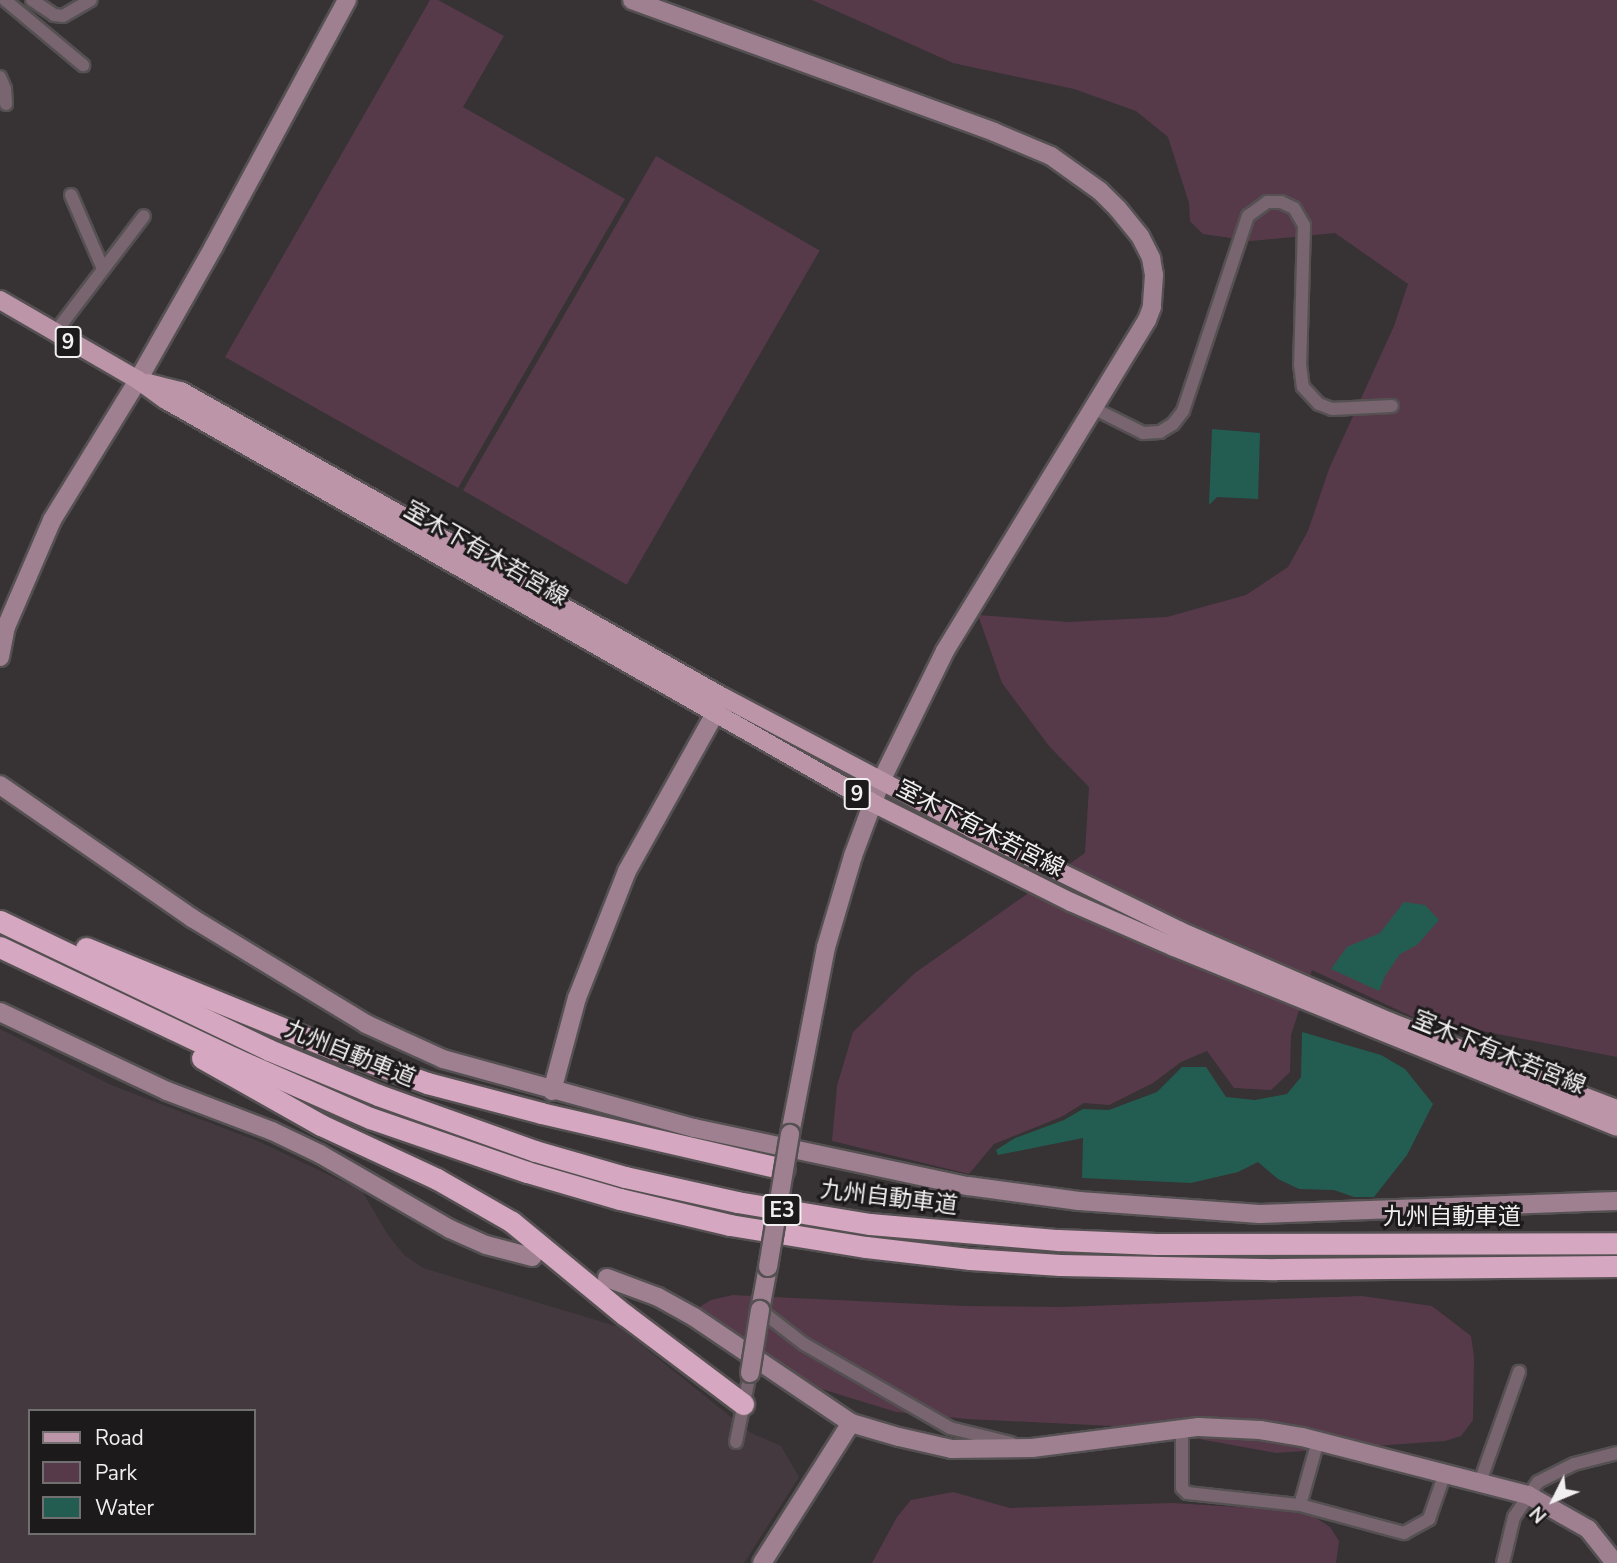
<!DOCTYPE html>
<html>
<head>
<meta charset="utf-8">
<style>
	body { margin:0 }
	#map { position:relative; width:1617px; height:1563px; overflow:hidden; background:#373234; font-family:"Nunito Sans","Noto Sans JP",sans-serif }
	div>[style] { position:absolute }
	.built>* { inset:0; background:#44393f }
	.green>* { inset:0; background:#563a49; transform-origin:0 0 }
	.water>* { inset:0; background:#235d52 }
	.roads { filter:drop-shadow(2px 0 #555052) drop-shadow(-2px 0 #555052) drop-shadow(0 2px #555052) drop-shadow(0 -2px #555052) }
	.street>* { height:12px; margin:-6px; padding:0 6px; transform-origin:6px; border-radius:6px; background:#78656f }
	.secondary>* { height:18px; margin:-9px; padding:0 9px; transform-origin:9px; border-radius:9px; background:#9e8090 }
	.primary>* { height:18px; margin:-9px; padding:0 9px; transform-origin:9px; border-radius:9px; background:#bc95a9 }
	.highway>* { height:21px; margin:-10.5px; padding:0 10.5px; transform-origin:10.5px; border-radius:10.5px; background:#d6a7c0 }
	.bridges { filter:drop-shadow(2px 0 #555052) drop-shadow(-2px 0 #555052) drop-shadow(0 2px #555052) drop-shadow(0 -2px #555052) }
	.secondary-bridge>* { height:18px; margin:-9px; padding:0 9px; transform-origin:9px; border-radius:9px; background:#9e8090 }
	span { translate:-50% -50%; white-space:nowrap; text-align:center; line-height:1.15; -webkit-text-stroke:6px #1d1a1b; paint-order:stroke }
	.shield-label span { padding:2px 5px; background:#1d1a1b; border:2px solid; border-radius:5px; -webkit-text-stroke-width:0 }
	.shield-label { font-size:21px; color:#f2eff1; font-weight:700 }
	.street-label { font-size:23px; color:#f2eff1 }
	.legend { position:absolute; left:28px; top:1409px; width:228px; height:126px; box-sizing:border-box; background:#1d1a1b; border:2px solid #726f71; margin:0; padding:9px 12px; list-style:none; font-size:21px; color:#f2eff1 }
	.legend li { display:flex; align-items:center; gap:14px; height:35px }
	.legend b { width:35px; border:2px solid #726f71 }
	.north { position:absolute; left:1519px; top:1465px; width:70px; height:70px; -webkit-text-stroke:5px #1d1a1b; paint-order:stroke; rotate:227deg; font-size:19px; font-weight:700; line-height:28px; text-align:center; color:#f2eff1 }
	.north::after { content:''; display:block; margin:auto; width:24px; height:32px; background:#f2eff1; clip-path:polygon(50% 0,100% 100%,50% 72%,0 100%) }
</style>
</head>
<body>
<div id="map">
	<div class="built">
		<i style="clip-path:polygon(evenodd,0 1029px,111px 1085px,260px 1142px,362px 1191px,388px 1235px,404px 1255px,423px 1268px,619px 1327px,751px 1433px,781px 1446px,799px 1477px,744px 1563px,0 1563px,0 1029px,30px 1411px,254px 1411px,254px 1533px,30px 1533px,30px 1411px)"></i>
	</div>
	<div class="green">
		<i style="clip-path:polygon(430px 0,438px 0,504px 36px,463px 107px,625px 199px,458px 488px,225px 357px)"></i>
		<i style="clip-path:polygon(812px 0,1617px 0,1617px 1057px,1415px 1018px,1312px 970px,1291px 1035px,1290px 1072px,1271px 1090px,1234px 1088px,1207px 1051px,1181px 1062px,1153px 1083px,1109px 1105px,1084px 1103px,1061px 1117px,994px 1144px,969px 1174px,832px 1141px,837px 1086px,853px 1032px,915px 973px,1085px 853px,1089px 787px,1049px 746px,1002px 683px,978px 615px,1068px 622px,1167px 617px,1246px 595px,1288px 567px,1308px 531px,1329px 469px,1394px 326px,1408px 284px,1335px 233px,1251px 241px,1203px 234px,1190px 221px,1189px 203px,1168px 137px,1136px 111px,1074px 89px,953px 63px)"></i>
		<i style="left:656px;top:156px;width:189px;height:386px;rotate:30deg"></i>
		<i style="clip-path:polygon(733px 1295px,963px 1306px,1062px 1307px,1362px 1296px,1432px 1306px,1471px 1336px,1474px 1357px,1473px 1420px,1461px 1436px,1445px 1441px,1276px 1453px,1133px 1427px,967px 1419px,896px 1412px,812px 1386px,761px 1365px,699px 1318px,701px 1306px,711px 1300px)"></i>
		<i style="clip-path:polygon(953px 1492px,1010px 1508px,1172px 1503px,1274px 1509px,1313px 1516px,1330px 1527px,1339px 1541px,1336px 1563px,872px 1563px,897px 1517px,911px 1500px)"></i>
	</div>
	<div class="water">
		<i style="clip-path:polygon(1212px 429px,1260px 433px,1258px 499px,1217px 497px,1209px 505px)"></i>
		<i style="clip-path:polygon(1404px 902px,1425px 905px,1439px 920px,1417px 945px,1400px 954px,1385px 976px,1379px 991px,1331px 969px,1347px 947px,1380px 933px)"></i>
		<i style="clip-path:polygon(1302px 1032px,1381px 1055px,1405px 1069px,1433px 1104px,1407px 1155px,1374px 1197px,1354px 1197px,1334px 1190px,1299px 1189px,1278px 1179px,1258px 1162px,1238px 1172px,1191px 1183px,1082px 1178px,1083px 1138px,998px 1155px,996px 1150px,1015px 1138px,1064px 1120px,1083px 1109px,1109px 1110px,1157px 1092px,1182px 1067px,1206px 1067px,1226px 1097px,1255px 1100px,1287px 1094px,1301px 1077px)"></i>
	</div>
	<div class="roads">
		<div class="street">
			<i style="left:5px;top:0;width:102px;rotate:39.8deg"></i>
			<i style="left:32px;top:0;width:27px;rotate:34deg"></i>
			<i style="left:54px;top:15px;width:9px;rotate:6deg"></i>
			<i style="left:63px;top:16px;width:32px;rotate:-30deg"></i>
			<i style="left:0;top:77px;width:13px;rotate:67deg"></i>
			<i style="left:5px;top:89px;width:15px;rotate:86deg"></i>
			<i style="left:71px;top:195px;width:81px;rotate:66.6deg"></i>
			<i style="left:54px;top:334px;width:148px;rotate:-52.7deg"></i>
			<i style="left:1095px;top:409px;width:54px;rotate:26.6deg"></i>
			<i style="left:1143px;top:433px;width:17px;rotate:-3deg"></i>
			<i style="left:1160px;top:432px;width:15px;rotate:-32deg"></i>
			<i style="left:1173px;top:424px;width:16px;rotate:-52deg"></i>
			<i style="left:1183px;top:411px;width:206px;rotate:-71.6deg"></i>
			<i style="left:1248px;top:216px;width:24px;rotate:-36deg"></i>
			<i style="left:1267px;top:202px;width:14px"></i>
			<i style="left:1281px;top:202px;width:14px;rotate:25deg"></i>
			<i style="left:1294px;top:208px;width:20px;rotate:60deg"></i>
			<i style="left:1304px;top:225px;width:139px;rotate:91.6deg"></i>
			<i style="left:1300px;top:364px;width:23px;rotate:83deg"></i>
			<i style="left:1303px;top:387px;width:23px;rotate:47deg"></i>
			<i style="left:1319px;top:404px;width:14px;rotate:21deg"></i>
			<i style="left:1332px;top:409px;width:60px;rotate:-2.9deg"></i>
			<i style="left:760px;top:1310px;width:56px;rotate:37.7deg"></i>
			<i style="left:804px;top:1344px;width:168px;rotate:29.9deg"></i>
			<i style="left:950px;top:1428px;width:63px;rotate:13.8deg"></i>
			<i style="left:1182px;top:1429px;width:59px;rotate:90deg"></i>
			<i style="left:1182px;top:1488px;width:7px;rotate:45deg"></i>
			<i style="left:1187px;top:1493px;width:114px;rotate:6.1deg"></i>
			<i style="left:1300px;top:1505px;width:108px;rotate:15.1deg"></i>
			<i style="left:1404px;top:1533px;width:29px;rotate:-29deg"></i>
			<i style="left:1429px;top:1519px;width:49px;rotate:-70.8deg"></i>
			<i style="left:736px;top:1442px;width:70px;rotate:-78.5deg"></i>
			<i style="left:1480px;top:1482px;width:117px;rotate:-70.5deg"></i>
			<i style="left:1300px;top:1505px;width:66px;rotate:-74.3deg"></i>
			<i style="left:1503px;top:1563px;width:47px;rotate:-76.6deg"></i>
			<i style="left:1514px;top:1517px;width:42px;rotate:-55.6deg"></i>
			<i style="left:1538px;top:1482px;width:40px;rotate:-26.6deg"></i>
			<i style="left:1574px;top:1464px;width:44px;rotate:-14.3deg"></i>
		</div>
		<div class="secondary">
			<i style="left:632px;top:0;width:385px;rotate:20deg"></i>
			<i style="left:994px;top:132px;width:62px;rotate:22.8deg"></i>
			<i style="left:1051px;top:156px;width:60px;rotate:35.5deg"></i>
			<i style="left:1100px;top:191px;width:25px;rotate:45deg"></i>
			<i style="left:1118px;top:209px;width:35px;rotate:51deg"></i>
			<i style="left:1140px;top:236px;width:25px;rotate:63deg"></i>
			<i style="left:1151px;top:258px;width:17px;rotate:80deg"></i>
			<i style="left:1154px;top:275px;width:32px;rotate:94deg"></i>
			<i style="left:1152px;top:307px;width:14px;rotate:111deg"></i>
			<i style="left:1147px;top:320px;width:388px;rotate:121.4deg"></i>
			<i style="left:945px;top:651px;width:145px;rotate:116.2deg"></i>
			<i style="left:881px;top:781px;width:80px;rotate:110.5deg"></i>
			<i style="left:853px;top:856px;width:95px;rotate:106.5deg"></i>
			<i style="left:826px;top:947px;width:190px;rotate:100.9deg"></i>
			<i style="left:0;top:657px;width:31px;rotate:-79deg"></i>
			<i style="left:6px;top:627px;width:116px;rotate:-66.7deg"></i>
			<i style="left:52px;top:520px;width:164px;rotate:-58.4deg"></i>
			<i style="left:138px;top:380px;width:154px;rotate:-60.4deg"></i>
			<i style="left:214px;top:246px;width:280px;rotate:-61.6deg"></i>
			<i style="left:0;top:785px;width:234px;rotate:34.7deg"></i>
			<i style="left:192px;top:918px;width:204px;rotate:31.3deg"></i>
			<i style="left:366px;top:1024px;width:85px;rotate:24.4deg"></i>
			<i style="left:443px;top:1059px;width:260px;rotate:15.4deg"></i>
			<i style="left:694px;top:1128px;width:280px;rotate:12deg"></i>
			<i style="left:968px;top:1186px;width:112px;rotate:7.7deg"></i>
			<i style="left:1079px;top:1201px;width:181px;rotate:4.1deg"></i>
			<i style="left:1260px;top:1214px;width:357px;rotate:-2.1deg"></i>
			<i style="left:0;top:1012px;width:185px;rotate:25.3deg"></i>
			<i style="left:167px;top:1091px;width:112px;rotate:20.9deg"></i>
			<i style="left:272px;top:1131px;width:53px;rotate:25.6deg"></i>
			<i style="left:320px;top:1154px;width:150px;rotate:30deg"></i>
			<i style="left:450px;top:1229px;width:39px;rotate:24deg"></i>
			<i style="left:486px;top:1245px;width:48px;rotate:14.6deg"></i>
			<i style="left:552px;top:1091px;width:96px;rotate:-75deg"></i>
			<i style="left:577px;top:998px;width:136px;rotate:-68.5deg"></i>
			<i style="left:627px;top:871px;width:195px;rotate:-60.8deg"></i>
			<i style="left:607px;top:1278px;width:54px;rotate:20.4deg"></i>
			<i style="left:658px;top:1297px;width:41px;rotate:29.1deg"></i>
			<i style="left:694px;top:1317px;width:189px;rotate:34deg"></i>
			<i style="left:851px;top:1423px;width:50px;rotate:16.3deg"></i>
			<i style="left:899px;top:1437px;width:54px;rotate:12.8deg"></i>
			<i style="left:952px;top:1449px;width:80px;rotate:-0.7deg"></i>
			<i style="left:1032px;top:1448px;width:168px;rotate:-7.2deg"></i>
			<i style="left:1199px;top:1427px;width:61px;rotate:2.8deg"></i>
			<i style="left:1260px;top:1430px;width:43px;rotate:9.5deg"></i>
			<i style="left:1302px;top:1437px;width:233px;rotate:14.4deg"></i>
			<i style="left:1528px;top:1495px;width:69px;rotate:29.5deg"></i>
			<i style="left:1588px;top:1529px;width:43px;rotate:51.5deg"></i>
			<i style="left:760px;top:1310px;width:44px;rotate:-79.5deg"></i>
			<i style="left:762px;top:1563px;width:166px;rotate:-57.6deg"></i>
		</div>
		<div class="primary">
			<i style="left:0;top:300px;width:160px;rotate:30.1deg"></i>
			<i style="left:138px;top:380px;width:34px;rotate:36deg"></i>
			<i style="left:166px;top:400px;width:814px;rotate:29.68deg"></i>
			<i style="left:873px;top:803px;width:221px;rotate:26.6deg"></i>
			<i style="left:1071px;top:902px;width:112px;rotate:23.6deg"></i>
			<i style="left:1174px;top:947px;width:478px;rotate:22.1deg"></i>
			<i style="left:148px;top:383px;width:34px;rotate:14deg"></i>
			<i style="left:181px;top:391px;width:622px;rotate:29.45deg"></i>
			<i style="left:723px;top:697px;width:282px;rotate:27.9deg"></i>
			<i style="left:972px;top:829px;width:232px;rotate:26.1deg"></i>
			<i style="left:1180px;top:931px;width:229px;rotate:23.4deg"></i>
			<i style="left:1390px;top:1022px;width:243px;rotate:21deg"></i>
		</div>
		<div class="highway">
			<i style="left:0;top:921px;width:298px;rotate:25.6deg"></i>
			<i style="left:269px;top:1050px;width:118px;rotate:22.4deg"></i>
			<i style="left:378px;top:1095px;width:167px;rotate:19.6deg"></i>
			<i style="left:535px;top:1151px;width:94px;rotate:16.1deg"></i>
			<i style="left:625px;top:1177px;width:115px;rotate:12.6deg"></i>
			<i style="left:737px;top:1202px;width:135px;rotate:9.4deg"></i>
			<i style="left:870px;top:1224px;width:189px;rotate:4.9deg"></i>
			<i style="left:1058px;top:1240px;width:98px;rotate:2.3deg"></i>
			<i style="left:1156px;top:1244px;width:461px;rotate:-0.1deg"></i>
			<i style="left:0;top:947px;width:261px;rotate:25.4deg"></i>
			<i style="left:236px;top:1059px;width:146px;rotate:23.8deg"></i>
			<i style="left:370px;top:1118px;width:166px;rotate:19deg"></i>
			<i style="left:527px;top:1172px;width:97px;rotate:16.2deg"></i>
			<i style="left:620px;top:1199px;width:113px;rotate:13.3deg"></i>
			<i style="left:730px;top:1225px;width:138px;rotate:9.2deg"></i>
			<i style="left:866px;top:1247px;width:105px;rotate:6.6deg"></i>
			<i style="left:970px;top:1259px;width:90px;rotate:3.8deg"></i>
			<i style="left:1060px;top:1265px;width:216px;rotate:1.1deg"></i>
			<i style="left:1276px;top:1269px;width:341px;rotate:-0.5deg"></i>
			<i style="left:86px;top:948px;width:265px;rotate:22.2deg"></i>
			<i style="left:331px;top:1048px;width:102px;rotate:20deg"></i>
			<i style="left:427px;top:1083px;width:118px;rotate:14.7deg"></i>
			<i style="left:541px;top:1113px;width:249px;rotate:13deg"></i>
			<i style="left:202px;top:1058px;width:137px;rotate:29.4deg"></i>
			<i style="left:321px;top:1125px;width:128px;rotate:25deg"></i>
			<i style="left:437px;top:1179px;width:86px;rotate:29.8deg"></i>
			<i style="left:512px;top:1222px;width:146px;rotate:39.5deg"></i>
			<i style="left:625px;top:1315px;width:148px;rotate:37deg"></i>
		</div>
	</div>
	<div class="bridges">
		<div class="secondary-bridge">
			<i style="left:768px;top:1267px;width:135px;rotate:-80.6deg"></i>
			<i style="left:750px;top:1373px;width:64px;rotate:-81deg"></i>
		</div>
	</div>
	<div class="shield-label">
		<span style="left:68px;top:342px">9</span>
		<span style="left:857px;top:794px">9</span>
		<span style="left:782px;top:1210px">E3</span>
	</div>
	<div class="street-label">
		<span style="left:486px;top:554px;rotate:30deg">室木下有木若宮線</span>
		<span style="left:980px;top:829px;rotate:27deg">室木下有木若宮線</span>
		<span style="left:1499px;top:1053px;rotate:22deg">室木下有木若宮線</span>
		<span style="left:350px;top:1054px;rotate:22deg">九州自動車道</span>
		<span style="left:889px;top:1198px;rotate:7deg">九州自動車道</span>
		<span style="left:1452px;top:1217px">九州自動車道</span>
	</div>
	<ul class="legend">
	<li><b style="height:9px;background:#bc95a9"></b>Road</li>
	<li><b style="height:19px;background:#563a49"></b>Park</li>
	<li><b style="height:19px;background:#235d52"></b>Water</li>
	</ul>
	<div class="north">N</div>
</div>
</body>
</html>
